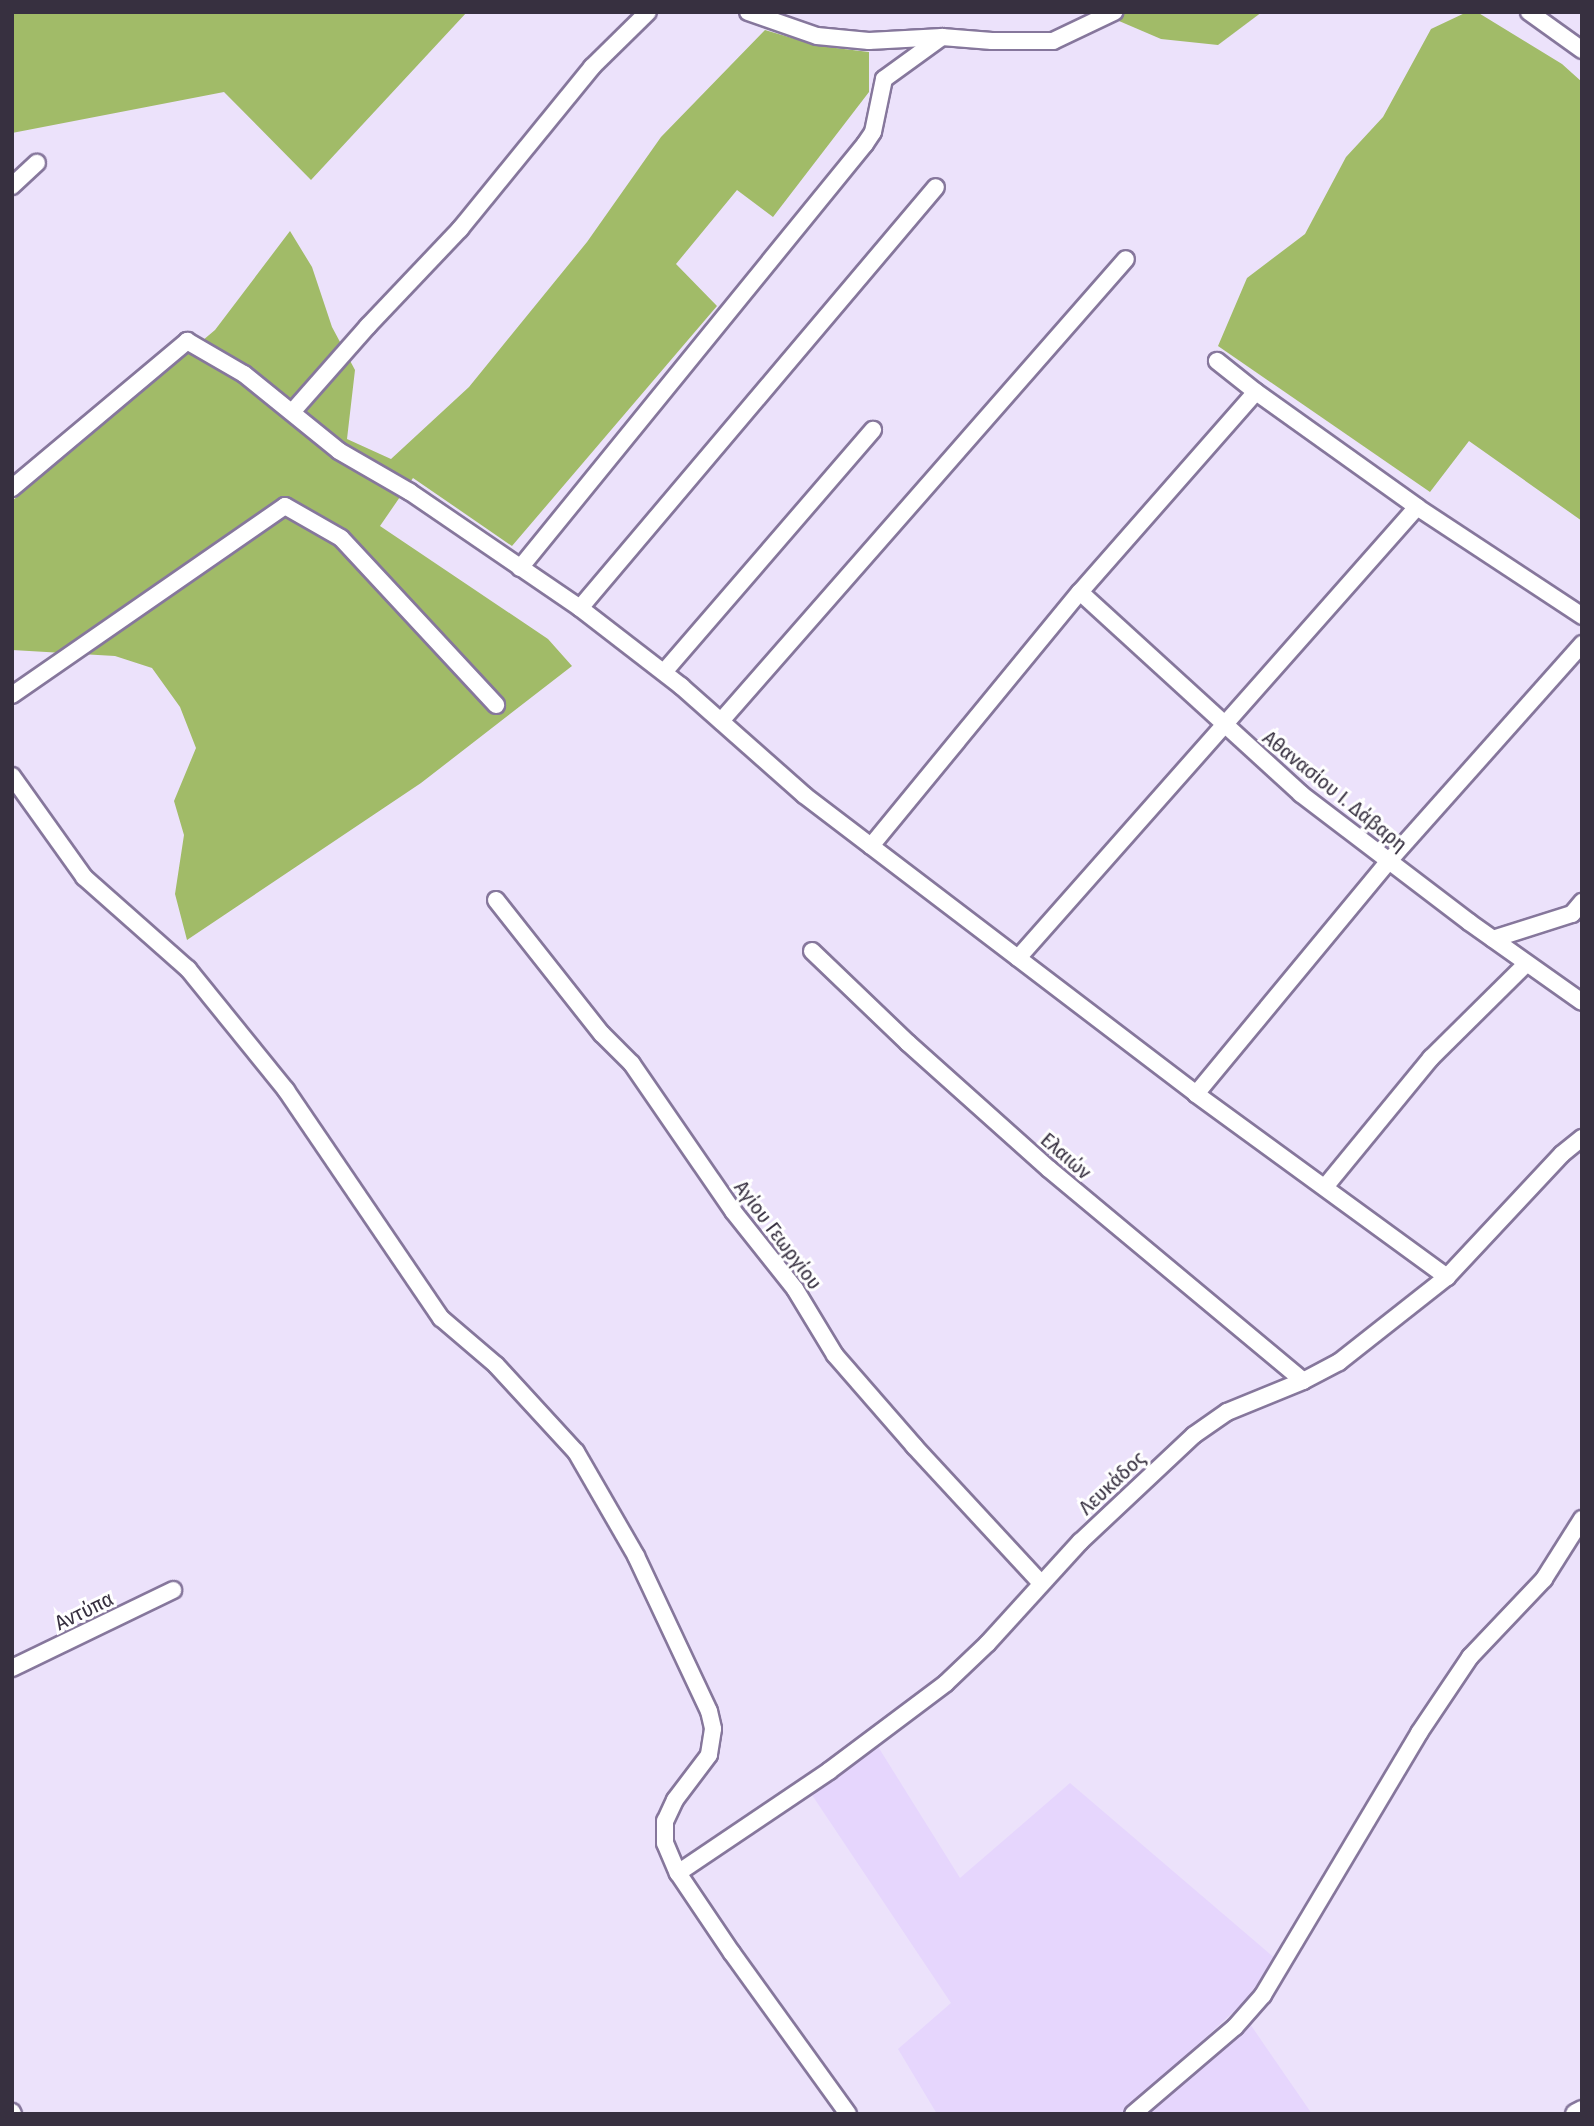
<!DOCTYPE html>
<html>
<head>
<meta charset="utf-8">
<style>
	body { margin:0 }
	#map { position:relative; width:1594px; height:2126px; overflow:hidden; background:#ece2fb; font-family:"Fira Sans Condensed",sans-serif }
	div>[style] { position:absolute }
	.built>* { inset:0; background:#e6d6fd }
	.forest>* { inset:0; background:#a1bb68 }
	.roads { filter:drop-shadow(2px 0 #86779c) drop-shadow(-2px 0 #86779c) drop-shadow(0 2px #86779c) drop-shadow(0 -2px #86779c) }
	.street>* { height:16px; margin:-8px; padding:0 8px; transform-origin:8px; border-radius:8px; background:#fff }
	.secondary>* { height:21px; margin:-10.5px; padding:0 10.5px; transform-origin:10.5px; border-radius:10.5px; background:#fff }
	span { translate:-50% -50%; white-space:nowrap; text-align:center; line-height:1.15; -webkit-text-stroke:6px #fff; paint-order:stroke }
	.street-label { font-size:21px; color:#373040 }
	.frame { position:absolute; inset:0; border:14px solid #373040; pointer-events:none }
</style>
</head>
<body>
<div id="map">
	<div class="built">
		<i style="clip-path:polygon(877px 1745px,960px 1878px,1070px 1783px,1277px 1960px,1258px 1989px,1123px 2114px,937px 2114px,898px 2049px,951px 2003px,810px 1792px)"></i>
		<i style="clip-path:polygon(1248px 2021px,1312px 2114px,1145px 2114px)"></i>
	</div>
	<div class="forest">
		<i style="clip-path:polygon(12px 12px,467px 12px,311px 180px,224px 92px,12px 133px)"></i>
		<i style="clip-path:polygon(1098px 12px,1262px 12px,1218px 45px,1161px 39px)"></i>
		<i style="clip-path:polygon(1467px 12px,1477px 12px,1562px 64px,1582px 82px,1582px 521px,1469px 441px,1430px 492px,1218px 346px,1247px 278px,1305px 234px,1346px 157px,1383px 117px,1431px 29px)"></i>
		<i style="clip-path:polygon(765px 30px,819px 46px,869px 52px,869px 92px,773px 217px,737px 190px,676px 264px,717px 306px,512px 546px,413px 478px,380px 526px,548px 639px,572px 666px,421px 783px,187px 940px,175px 894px,184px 835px,174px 801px,196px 748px,180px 707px,152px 668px,115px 656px,12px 650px,12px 501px,215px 330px,290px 231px,312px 267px,332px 327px,355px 370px,347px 439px,391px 459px,469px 387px,587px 242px,661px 137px)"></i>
	</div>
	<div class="roads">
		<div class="street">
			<i style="left:748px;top:12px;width:73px;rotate:19.2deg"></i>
			<i style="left:817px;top:36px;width:52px;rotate:5.5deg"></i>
			<i style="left:869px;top:41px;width:73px;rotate:-3.1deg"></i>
			<i style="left:942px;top:37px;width:50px;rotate:4.6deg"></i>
			<i style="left:992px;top:41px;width:61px"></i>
			<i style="left:1053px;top:41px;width:68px;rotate:-25.4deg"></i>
			<i style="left:1529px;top:12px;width:65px;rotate:35.6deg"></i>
			<i style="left:12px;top:186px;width:34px;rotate:-43deg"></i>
			<i style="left:1256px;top:392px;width:198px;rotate:35.5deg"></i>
			<i style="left:1417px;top:507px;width:198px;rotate:33.4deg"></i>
			<i style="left:293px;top:411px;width:113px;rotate:-48.6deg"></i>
			<i style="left:368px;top:326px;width:134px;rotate:-46.5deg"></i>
			<i style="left:460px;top:229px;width:209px;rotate:-50.8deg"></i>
			<i style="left:592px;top:67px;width:78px;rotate:-44.5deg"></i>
			<i style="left:12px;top:488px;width:229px;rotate:-40deg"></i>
			<i style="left:187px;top:341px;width:66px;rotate:30.1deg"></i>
			<i style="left:244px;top:374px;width:122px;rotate:39deg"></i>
			<i style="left:339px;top:451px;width:82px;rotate:30deg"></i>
			<i style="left:410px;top:492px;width:206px;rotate:34.3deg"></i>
			<i style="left:580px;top:608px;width:128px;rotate:37.7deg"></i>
			<i style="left:681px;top:686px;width:164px;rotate:41.5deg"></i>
			<i style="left:804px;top:795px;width:493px;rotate:37.3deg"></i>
			<i style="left:1196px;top:1094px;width:311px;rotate:36.1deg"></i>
			<i style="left:520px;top:568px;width:547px;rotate:-50.87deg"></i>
			<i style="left:865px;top:144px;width:14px;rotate:-56deg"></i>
			<i style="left:873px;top:132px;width:54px;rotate:-78.3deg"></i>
			<i style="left:884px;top:79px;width:72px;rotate:-35.9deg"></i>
			<i style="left:1080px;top:592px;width:299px;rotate:42.4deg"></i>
			<i style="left:1301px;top:794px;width:211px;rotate:37.3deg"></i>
			<i style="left:1469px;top:922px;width:138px;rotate:35.3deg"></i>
			<i style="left:580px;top:608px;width:551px;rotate:-49.78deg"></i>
			<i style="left:664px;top:672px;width:320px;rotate:-49.2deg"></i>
			<i style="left:12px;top:695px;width:332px;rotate:-34.7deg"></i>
			<i style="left:285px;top:506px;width:64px;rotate:29.7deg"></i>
			<i style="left:341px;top:538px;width:228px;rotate:47.1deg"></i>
			<i style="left:721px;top:721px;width:614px;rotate:-48.76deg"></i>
			<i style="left:12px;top:776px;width:124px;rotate:54.5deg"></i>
			<i style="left:84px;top:877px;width:139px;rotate:41.5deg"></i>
			<i style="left:188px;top:969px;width:156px;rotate:51deg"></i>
			<i style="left:286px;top:1090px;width:276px;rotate:55.8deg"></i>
			<i style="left:441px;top:1318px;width:72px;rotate:40.5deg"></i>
			<i style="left:496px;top:1365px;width:118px;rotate:47.4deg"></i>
			<i style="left:576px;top:1452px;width:120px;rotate:60deg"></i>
			<i style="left:636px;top:1556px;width:171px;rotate:64.8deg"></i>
			<i style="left:709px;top:1711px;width:18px;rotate:77deg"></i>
			<i style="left:713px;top:1729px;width:26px;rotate:99deg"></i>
			<i style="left:709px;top:1755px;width:56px;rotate:127.1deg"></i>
			<i style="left:675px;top:1800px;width:23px;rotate:115deg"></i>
			<i style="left:665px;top:1821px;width:22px;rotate:90deg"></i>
			<i style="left:665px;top:1843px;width:33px;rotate:67deg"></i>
			<i style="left:678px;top:1873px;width:97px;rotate:56deg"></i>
			<i style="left:732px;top:1953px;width:198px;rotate:54.2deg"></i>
			<i style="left:871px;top:846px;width:329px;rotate:-50.6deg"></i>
			<i style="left:1080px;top:592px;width:266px;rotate:-48.7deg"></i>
			<i style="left:1256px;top:392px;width:50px;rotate:-141.5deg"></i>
			<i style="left:496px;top:900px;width:171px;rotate:51.7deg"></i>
			<i style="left:602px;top:1034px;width:42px;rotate:45deg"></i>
			<i style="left:632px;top:1064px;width:178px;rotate:55.5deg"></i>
			<i style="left:733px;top:1211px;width:100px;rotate:51.5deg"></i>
			<i style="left:795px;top:1289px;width:77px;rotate:58.8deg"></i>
			<i style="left:835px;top:1355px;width:121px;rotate:49deg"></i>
			<i style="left:914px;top:1446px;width:187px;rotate:47.2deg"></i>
			<i style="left:1493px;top:939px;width:83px;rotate:-17.6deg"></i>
			<i style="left:1572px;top:914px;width:16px;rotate:-50deg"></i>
			<i style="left:812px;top:951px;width:133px;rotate:43.8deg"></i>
			<i style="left:908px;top:1043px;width:189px;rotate:41.8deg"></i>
			<i style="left:1049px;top:1169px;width:331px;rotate:39.8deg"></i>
			<i style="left:1018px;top:958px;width:602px;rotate:-48.5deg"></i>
			<i style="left:1196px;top:1094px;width:301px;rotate:-50.4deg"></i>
			<i style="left:1388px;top:862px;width:292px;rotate:-48.3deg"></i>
			<i style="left:1325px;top:1187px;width:167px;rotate:-50.6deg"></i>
			<i style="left:1431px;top:1058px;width:134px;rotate:-44.7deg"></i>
			<i style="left:12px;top:1668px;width:179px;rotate:-25.8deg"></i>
			<i style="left:678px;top:1873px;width:182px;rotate:-34deg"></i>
			<i style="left:829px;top:1771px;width:146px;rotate:-36.9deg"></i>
			<i style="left:946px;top:1683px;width:58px;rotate:-43.6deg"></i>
			<i style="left:988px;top:1643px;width:137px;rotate:-47.7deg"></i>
			<i style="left:1080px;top:1542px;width:156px;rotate:-43.2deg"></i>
			<i style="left:1194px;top:1435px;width:40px;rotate:-34.9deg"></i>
			<i style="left:1227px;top:1412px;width:82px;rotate:-22.2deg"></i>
			<i style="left:1303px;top:1381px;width:41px;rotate:-27.8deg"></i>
			<i style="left:1339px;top:1362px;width:137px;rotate:-38.2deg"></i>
			<i style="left:1447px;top:1277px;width:168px;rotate:-46.9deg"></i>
			<i style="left:1562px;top:1154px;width:26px;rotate:-39deg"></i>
			<i style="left:12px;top:2112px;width:2px;rotate:63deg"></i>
			<i style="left:1133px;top:2114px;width:134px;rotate:-40.5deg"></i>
			<i style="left:1235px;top:2027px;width:43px;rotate:-48.8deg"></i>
			<i style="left:1263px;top:1995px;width:305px;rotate:-59.2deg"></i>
			<i style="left:1419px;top:1733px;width:92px;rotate:-56.1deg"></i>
			<i style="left:1470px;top:1657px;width:108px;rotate:-46.5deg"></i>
			<i style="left:1544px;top:1579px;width:71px;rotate:-57.7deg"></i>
		</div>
		<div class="secondary">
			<i style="left:1576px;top:2114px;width:7px;rotate:-27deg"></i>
		</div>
	</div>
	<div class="street-label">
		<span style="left:1335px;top:791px;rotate:39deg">Αθανασίου Ι. Δάβαρη</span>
		<span style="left:1066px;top:1156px;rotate:41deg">Ελαιών</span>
		<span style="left:778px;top:1235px;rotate:53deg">Αγίου Γεωργίου</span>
		<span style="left:1112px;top:1483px;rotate:-43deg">Λευκάδος</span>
		<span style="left:84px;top:1611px;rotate:-26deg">Αντύπα</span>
	</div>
	<div class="frame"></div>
</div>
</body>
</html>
